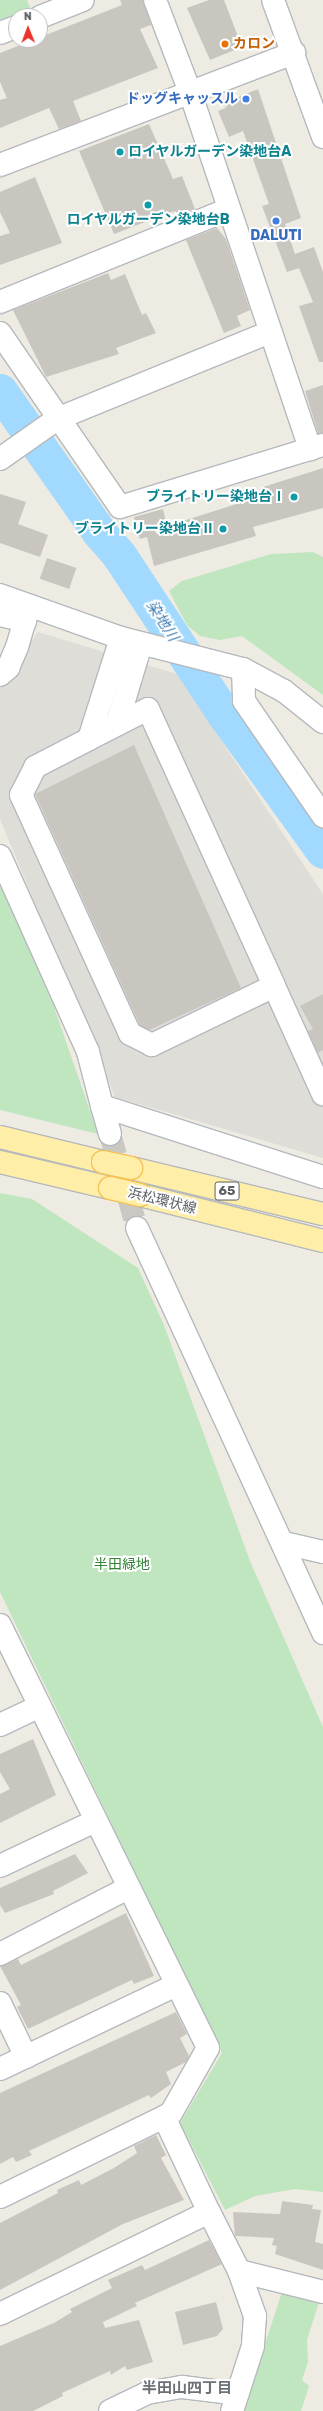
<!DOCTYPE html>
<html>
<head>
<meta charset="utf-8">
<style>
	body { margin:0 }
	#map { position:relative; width:323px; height:2411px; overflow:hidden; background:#eeebe3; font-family:Rubik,"Noto Sans JP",sans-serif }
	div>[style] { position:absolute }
	.industrial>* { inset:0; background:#dfddd7 }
	.green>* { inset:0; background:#c0e6bf }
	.river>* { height:35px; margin:-17.5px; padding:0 17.5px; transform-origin:17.5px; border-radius:17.5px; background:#a2d9ff }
	.building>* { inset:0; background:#c9c6c0; transform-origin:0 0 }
	.minor-tunnel>* { height:22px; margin-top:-11px; transform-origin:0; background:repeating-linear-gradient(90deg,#c9c8c3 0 22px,transparent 0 33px) }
	.roads { filter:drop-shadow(1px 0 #b5b9bd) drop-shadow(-1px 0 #b5b9bd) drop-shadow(0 1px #b5b9bd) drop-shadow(0 -1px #b5b9bd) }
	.minor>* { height:22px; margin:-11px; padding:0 11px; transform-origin:11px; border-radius:11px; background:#fff }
	.major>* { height:22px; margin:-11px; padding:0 11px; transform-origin:11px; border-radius:11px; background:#ffeea7 }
	.bridges { filter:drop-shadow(1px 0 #f4c256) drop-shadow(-1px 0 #f4c256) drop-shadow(0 1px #f4c256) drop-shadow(0 -1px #f4c256) }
	.major-bridge>* { height:22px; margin:-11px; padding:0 11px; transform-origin:11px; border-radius:11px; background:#ffeea7 }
	.dots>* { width:11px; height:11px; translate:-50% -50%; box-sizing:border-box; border:2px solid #fff; border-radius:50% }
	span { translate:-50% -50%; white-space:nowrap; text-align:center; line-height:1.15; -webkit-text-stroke:4px #fff; paint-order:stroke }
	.shield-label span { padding:1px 3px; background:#fff; border:1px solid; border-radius:3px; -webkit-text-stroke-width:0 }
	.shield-label { font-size:13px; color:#5b5f64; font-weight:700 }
	.food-label { font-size:14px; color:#c56008; font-weight:700 }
	.left { translate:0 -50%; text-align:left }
	.shop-label { font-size:14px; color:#366cbe; font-weight:700 }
	.right { translate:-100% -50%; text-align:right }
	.culture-label { font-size:14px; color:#0d838f; font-weight:700 }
	.street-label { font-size:14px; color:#5b5f64 }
	.park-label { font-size:14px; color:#328334 }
	.water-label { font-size:15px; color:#3d7ab3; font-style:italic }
	.neighbourhood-label { font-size:15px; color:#6c7176; font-weight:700 }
	.north { position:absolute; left:8px; top:8px; width:40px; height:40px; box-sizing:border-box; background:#fff; border:1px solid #bdbfc1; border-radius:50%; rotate:359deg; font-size:11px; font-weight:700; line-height:16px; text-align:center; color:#5b5f64 }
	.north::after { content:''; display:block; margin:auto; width:14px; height:18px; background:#ec342b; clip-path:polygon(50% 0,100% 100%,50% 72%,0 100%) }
</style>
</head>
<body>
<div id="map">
	<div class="industrial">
		<i style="clip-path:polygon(38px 632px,177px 674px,323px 894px,323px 1158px,115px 1097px,0 819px,0 685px)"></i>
	</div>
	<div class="green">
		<i style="clip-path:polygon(0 0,27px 0,31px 10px,0 22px)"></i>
		<i style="clip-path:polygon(313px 552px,323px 557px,323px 695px,242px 636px,220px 640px,200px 636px,187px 625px,169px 591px,182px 581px,271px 554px)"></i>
		<i style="clip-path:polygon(0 884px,53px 1004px,98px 1134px,0 1110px)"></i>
		<i style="clip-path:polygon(0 1193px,32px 1199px,138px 1268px,164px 1325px,250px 1561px,323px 1727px,323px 2192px,295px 2189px,255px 2196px,225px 2210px,180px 2123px,222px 2053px,0 1592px)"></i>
		<i style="clip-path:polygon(282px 2292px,319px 2302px,307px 2340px,308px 2362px,302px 2380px,309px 2386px,301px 2411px,243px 2411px)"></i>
	</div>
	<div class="river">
		<i style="left:0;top:391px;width:172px;rotate:54.9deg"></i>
		<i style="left:99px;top:532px;width:30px;rotate:49deg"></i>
		<i style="left:119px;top:555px;width:194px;rotate:56.6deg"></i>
		<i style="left:226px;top:717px;width:165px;rotate:54.1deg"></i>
	</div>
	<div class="building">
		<i style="clip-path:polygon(120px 0,143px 0,151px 25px,140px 29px,158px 68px,73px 101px,81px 121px,59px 129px,49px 108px,0 128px,0 100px,7px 98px,0 82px,0 53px,122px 5px)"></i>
		<i style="clip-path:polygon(209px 0,224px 0,242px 47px,210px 60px,187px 8px)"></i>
		<i style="clip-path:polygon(258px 89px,301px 218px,285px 224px,295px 254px,314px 247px,323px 272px,323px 362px,319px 362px,299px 306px,313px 302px,299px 268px,287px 272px,262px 206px,269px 204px,243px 131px,229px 137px,218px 111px,226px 108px,224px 103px)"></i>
		<i style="clip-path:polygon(149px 124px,173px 179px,182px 176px,195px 209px,176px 217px,174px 211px,114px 234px,79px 151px)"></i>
		<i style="clip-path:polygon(35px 177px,62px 243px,0 265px,0 236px,10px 233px,0 212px,0 192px)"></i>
		<i style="clip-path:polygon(217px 228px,226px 239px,250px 310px,237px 316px,241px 326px,224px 333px,186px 240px)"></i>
		<i style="clip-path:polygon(108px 273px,111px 280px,125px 274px,142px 315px,146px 313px,156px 333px,116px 348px,119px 354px,46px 377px,13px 310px)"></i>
		<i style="clip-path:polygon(323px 385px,323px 433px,318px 433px,305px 391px)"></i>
		<i style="clip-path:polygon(323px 468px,323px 508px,253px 527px,256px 536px,154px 566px,147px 537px,140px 539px,134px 517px,163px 509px,167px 526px,265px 495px,263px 487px)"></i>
		<i style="clip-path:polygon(0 494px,26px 502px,18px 524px,48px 535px,40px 557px,0 543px)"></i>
		<i style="left:47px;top:558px;width:31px;height:22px;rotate:19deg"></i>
		<i style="clip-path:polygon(134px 745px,241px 988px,149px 1030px,140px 1025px,35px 794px)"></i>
		<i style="clip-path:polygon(323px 994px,323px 1050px,318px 1053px,308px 1031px,313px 1029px,300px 1006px)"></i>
		<i style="clip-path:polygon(33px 1739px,56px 1795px,0 1823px,0 1794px,10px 1789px,0 1772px,0 1754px)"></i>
		<i style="clip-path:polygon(75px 1854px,88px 1873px,53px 1891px,54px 1894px,5px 1913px,0 1905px,0 1888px)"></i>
		<i style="clip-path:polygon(126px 1913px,154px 1976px,134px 1984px,132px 1980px,28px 2029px,17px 2007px,21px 2005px,0 1966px,18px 1959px,21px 1965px)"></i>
		<i style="clip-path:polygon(176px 2012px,187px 2034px,180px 2038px,189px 2056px,186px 2062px,166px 2072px,171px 2084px,151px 2098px,149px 2095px,29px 2151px,32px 2155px,16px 2162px,13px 2157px,0 2164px,0 2093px)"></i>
		<i style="clip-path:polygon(156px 2135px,166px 2155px,161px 2158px,184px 2200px,123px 2224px,0 2290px,0 2223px,58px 2193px,57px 2190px,79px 2180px,81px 2185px,114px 2168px,137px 2153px,134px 2146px)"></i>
		<i style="clip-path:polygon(282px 2201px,313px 2205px,312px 2209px,321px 2210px,315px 2242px,323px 2244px,323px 2270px,275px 2254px,277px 2246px,272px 2245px,274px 2238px,235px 2236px,233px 2212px,280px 2214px)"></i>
		<i style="clip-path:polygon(209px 2240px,222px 2264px,135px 2303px,137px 2306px,103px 2322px,105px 2328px,139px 2320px,153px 2362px,127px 2370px,125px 2366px,111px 2375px,110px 2371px,62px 2393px,63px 2396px,33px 2411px,0 2411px,0 2346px,54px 2323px,72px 2312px,70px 2309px,112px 2288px,108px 2280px,142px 2265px,145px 2270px)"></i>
		<i style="clip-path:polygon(216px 2302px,223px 2329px,217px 2336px,183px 2345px,175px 2312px)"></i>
	</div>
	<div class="minor-tunnel">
		<i style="left:110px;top:1134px;width:98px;rotate:74deg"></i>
	</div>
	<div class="roads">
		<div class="minor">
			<i style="left:155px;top:0;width:98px;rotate:69.2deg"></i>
			<i style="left:190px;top:92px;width:377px;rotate:71.4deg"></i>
			<i style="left:273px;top:0;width:146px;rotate:69.9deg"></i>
			<i style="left:40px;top:17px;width:46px;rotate:-21.6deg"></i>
			<i style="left:0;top:33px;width:17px;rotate:-21deg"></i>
			<i style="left:0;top:165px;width:315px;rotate:-20.9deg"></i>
			<i style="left:0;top:302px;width:247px;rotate:-22.1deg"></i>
			<i style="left:0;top:333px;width:211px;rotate:55.4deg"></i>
			<i style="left:120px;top:507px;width:212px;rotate:-17deg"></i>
			<i style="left:0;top:459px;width:70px;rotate:-35.1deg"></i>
			<i style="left:57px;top:419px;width:230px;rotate:-22.2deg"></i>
			<i style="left:0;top:595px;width:128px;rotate:19.6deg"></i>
			<i style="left:121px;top:638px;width:126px;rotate:14.3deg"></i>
			<i style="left:243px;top:669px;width:47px;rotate:28.2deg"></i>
			<i style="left:284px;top:691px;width:50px;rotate:38.5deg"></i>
			<i style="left:0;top:615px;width:26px;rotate:13deg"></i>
			<i style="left:243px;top:669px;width:32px;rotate:88deg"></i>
			<i style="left:244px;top:701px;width:140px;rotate:55.5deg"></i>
			<i style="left:0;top:675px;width:11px;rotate:-41deg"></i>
			<i style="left:8px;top:668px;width:23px;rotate:-67deg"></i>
			<i style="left:17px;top:647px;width:43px;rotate:-73.7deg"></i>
			<i style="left:117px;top:724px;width:84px;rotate:-73.3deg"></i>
			<i style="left:89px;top:739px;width:66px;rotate:-27deg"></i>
			<i style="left:148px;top:709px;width:304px;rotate:65.5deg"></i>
			<i style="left:274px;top:986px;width:136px;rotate:154.2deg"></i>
			<i style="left:152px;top:1045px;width:25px;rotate:-153deg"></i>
			<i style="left:130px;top:1034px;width:263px;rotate:-114.5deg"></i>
			<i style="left:21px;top:795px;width:31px;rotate:-63deg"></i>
			<i style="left:35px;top:767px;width:61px;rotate:-27.4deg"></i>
			<i style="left:89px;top:739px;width:106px;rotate:-72.4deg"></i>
			<i style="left:0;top:856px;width:215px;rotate:65.8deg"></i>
			<i style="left:88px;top:1052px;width:56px;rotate:75.5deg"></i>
			<i style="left:102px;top:1106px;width:232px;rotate:17.8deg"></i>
			<i style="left:274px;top:986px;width:119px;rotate:65.6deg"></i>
			<i style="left:102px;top:1106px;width:29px;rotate:74deg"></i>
			<i style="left:137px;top:1228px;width:446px;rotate:65.3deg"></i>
			<i style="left:284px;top:1543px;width:40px;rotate:13deg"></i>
			<i style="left:0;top:1625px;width:471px;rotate:63.8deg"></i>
			<i style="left:208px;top:2048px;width:75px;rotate:119.6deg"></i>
			<i style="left:171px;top:2113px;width:8px;rotate:150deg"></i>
			<i style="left:164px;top:2117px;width:105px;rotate:64.7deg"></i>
			<i style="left:209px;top:2212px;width:233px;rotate:154deg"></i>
			<i style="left:0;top:1725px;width:44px;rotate:-25.4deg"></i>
			<i style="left:0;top:1866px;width:105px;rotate:-25.3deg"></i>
			<i style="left:0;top:1954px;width:144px;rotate:-27.3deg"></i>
			<i style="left:0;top:2003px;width:60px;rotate:64.3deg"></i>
			<i style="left:0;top:2069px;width:195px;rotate:-25.5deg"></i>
			<i style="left:0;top:2197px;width:182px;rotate:-26deg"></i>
			<i style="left:209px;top:2212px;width:66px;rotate:63deg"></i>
			<i style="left:239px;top:2271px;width:48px;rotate:70.4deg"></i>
			<i style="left:255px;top:2316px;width:30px;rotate:94deg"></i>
			<i style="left:253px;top:2346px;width:68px;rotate:107.9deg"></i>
			<i style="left:239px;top:2271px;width:87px;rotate:14deg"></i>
			<i style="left:110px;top:2411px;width:41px;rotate:-25.9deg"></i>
			<i style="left:147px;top:2393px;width:36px;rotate:-10deg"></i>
			<i style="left:182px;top:2387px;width:56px;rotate:7.1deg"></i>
		</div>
		<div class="major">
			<i style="left:0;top:1137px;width:106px;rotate:13.6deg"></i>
			<i style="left:0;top:1162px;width:113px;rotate:13.3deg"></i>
			<i style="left:131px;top:1168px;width:197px;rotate:13.5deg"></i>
			<i style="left:140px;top:1195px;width:189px;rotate:14.1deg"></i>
		</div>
	</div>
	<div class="bridges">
		<div class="major-bridge">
			<i style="left:103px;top:1162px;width:29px;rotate:12deg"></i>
			<i style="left:110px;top:1188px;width:31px;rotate:13deg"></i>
		</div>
	</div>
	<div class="dots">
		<i style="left:225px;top:44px;background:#e8710a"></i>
		<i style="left:246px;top:99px;background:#3f7fe0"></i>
		<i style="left:120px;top:152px;background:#0f9aa8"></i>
		<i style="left:148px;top:205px;background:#0f9aa8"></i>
		<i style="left:276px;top:221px;background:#3f7fe0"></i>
		<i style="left:294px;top:497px;background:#0f9aa8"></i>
		<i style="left:223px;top:529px;background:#0f9aa8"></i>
	</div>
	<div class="shield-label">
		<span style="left:227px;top:1191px">65</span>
	</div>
	<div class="food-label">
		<span class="left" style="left:233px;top:44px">カロン</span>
	</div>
	<div class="shop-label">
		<span class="right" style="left:238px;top:99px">ドッグキャッスル</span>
		<span style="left:276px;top:236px">DALUTI</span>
	</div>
	<div class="culture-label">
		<span class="left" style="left:128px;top:152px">ロイヤルガーデン染地台A</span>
		<span style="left:148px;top:220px">ロイヤルガーデン染地台B</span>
		<span class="right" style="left:286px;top:497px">ブライトリー染地台Ⅰ</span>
		<span class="right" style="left:215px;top:529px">ブライトリー染地台Ⅱ</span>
	</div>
	<div class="street-label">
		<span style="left:162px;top:1201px;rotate:14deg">浜松環状線</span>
	</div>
	<div class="park-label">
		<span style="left:122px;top:1565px">半田緑地</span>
	</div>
	<div class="water-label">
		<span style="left:162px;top:621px;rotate:57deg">染地川</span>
	</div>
	<div class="neighbourhood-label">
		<span style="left:187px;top:2389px">半田山四丁目</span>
	</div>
	<div class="north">N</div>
</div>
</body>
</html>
